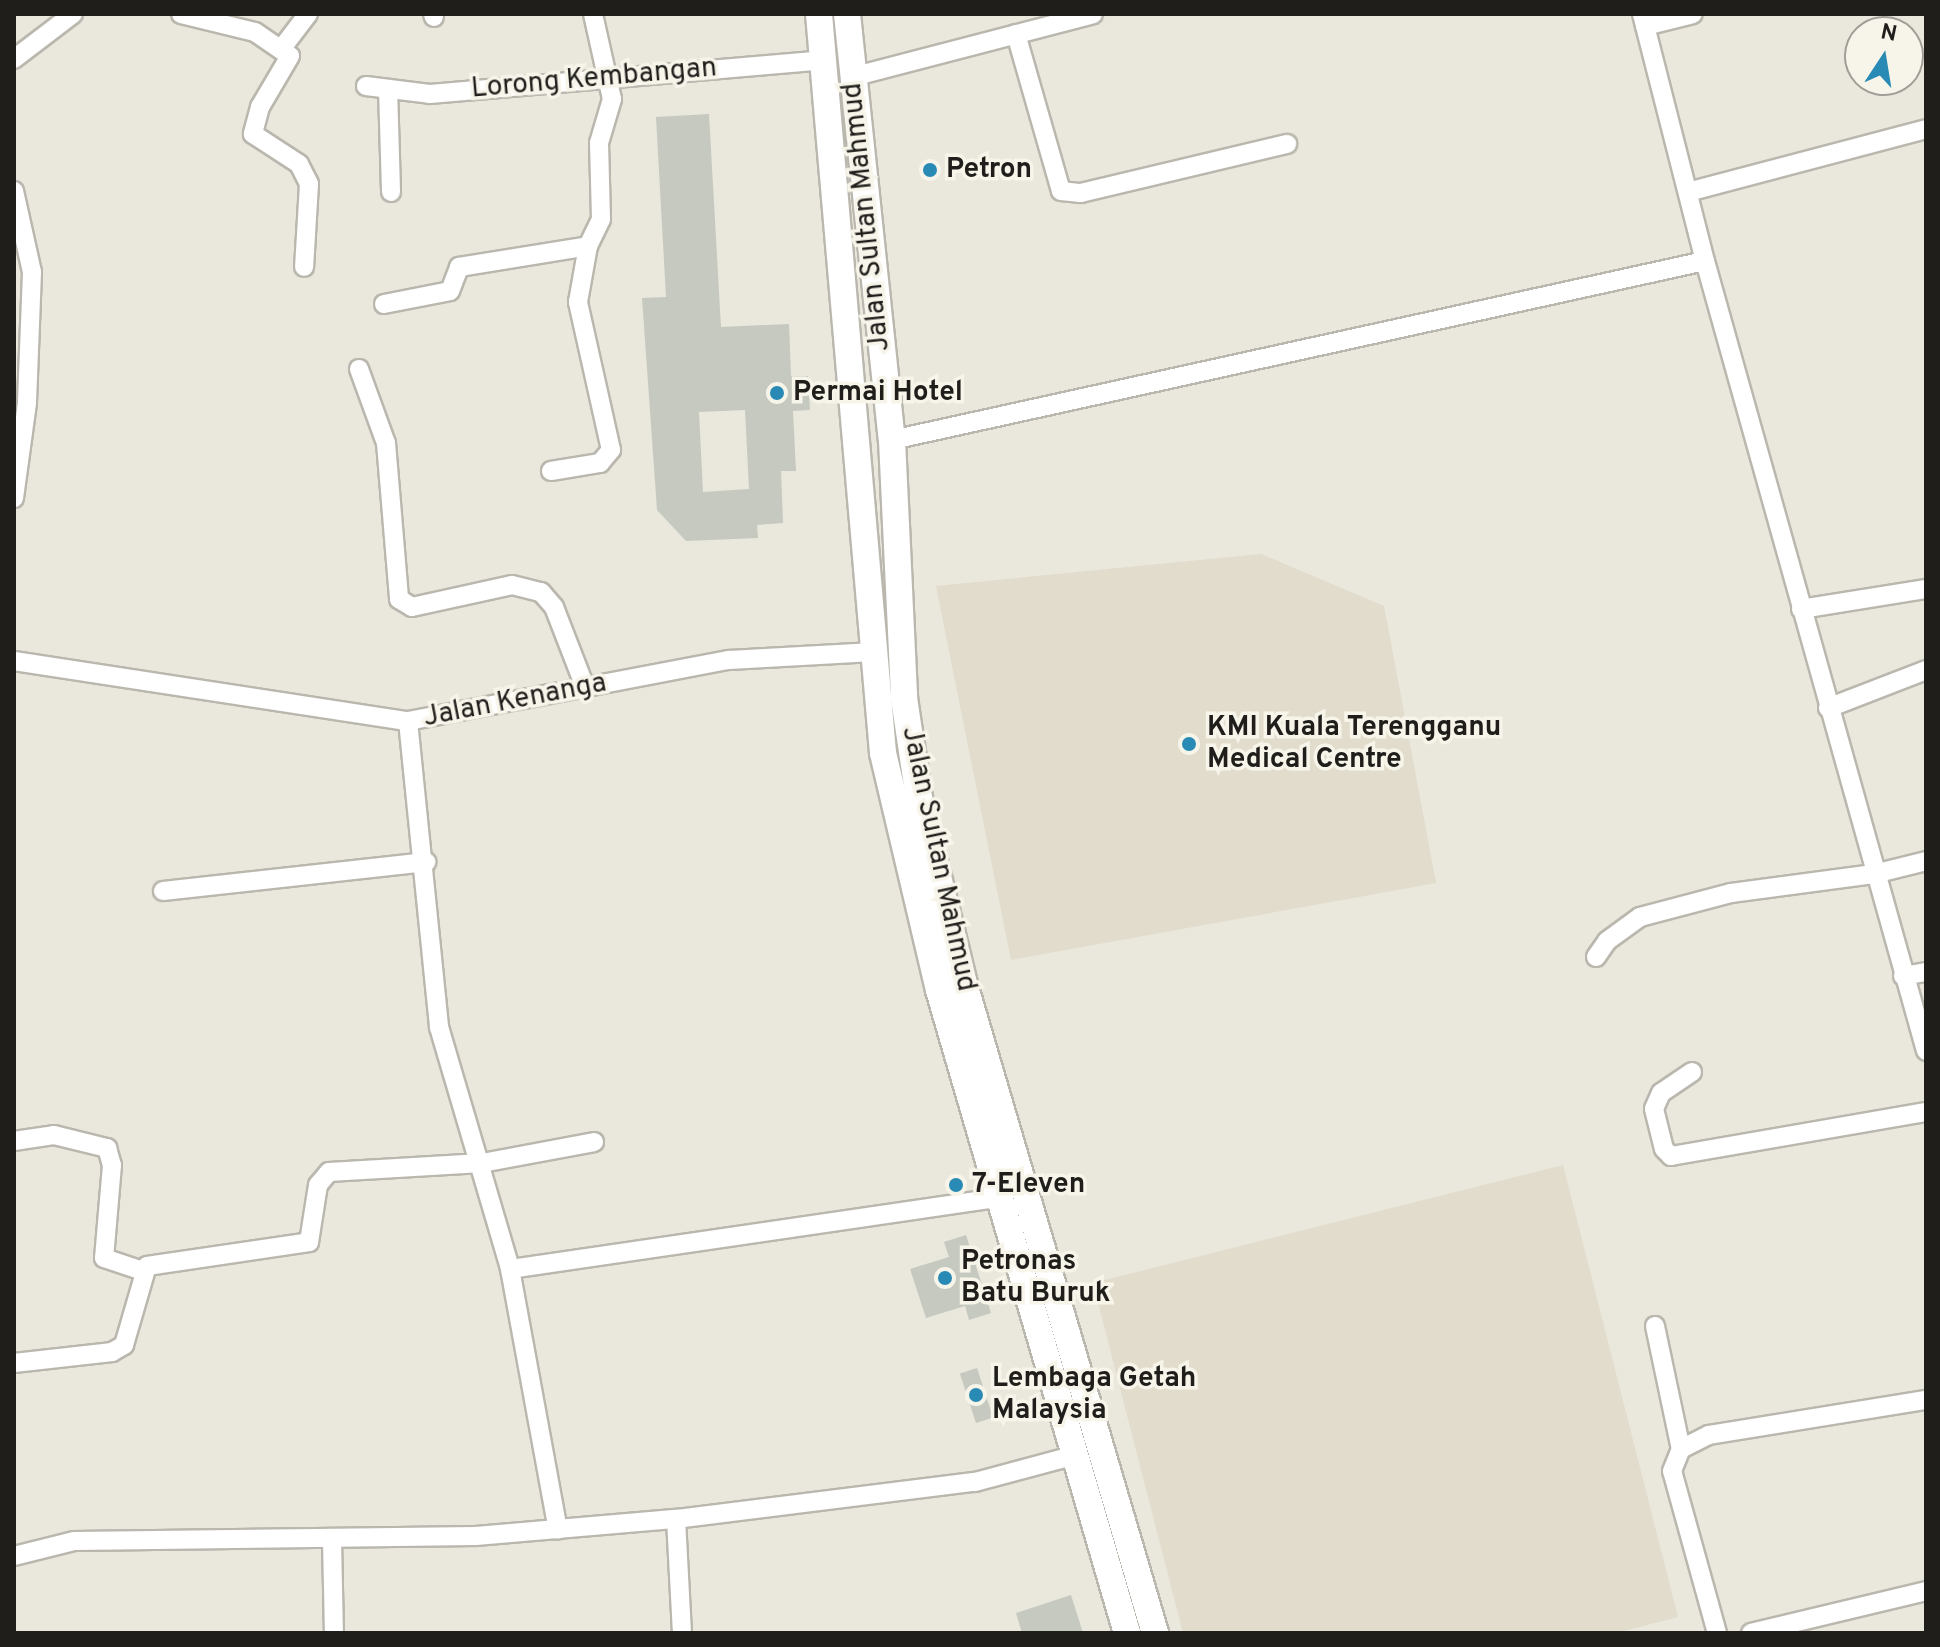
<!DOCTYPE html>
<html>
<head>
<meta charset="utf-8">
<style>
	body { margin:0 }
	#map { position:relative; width:1940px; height:1647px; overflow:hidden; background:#eae7dd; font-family:Overpass,sans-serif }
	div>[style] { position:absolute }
	.built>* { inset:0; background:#e1dccb }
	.building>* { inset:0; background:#c6c9bf; transform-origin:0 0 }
	.roads { filter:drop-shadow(2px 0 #bab7ae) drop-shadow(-2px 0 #bab7ae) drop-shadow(0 2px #bab7ae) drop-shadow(0 -2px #bab7ae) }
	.minor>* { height:18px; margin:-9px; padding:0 9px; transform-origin:9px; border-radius:9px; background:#fff }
	.highway>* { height:26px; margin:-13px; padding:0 13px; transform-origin:13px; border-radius:13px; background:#fff }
	.dots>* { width:22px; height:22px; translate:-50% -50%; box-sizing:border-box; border:4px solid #f7f4ea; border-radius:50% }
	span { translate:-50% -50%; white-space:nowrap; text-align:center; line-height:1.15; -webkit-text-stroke:7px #f7f4ea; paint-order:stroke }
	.street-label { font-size:28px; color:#1f1e1b }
	.poi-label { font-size:28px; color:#1f1e1b; font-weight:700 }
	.left { translate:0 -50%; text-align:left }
	.frame { position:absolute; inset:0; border:16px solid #1f1e1b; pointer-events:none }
	.north { position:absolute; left:1844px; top:16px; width:80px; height:80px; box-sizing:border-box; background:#f7f4ea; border:2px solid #a19e97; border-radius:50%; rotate:12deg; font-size:22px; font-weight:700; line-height:32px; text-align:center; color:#1f1e1b }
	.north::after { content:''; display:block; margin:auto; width:28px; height:36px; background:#298bb5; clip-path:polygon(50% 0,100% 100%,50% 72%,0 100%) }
</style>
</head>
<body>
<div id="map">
	<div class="built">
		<i style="clip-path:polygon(1261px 554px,1384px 606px,1436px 883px,1011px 960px,936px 586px)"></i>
		<i style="clip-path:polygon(1563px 1165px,1678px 1617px,1616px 1633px,1183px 1633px,1093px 1283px)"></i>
	</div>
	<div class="building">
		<i style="clip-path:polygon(evenodd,709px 114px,721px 327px,789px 324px,791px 376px,808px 376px,810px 410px,793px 411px,796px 471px,781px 471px,783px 523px,757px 525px,758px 538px,686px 541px,657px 510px,642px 298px,666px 297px,656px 117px,709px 114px,745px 410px,749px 489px,703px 492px,699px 412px,745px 410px)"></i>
		<i style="clip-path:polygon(966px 1235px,991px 1313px,969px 1320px,965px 1306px,926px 1318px,910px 1269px,949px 1257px,944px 1242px)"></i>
		<i style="left:977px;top:1368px;width:52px;height:18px;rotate:72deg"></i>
		<i style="clip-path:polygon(1071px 1595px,1083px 1633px,1022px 1633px,1016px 1613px)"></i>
	</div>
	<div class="roads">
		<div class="minor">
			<i style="left:181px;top:14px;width:76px;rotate:13.7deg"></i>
			<i style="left:255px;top:32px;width:42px;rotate:34.4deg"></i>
			<i style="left:290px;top:56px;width:59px;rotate:120.5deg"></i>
			<i style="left:260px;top:107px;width:28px;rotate:105deg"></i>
			<i style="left:253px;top:134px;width:55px;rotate:33.1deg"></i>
			<i style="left:299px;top:164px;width:22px;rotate:63deg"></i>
			<i style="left:309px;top:184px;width:83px;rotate:93.4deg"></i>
			<i style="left:433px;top:14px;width:3px;rotate:72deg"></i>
			<i style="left:1642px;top:14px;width:255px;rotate:75.7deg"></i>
			<i style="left:1705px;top:261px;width:820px;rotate:74.37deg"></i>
			<i style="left:1645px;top:26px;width:49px;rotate:-14deg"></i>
			<i style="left:1016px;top:34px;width:163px;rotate:74deg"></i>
			<i style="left:1061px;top:191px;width:20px;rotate:6deg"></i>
			<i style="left:1081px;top:193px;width:212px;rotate:-13.4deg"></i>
			<i style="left:282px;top:48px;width:43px;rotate:-52.6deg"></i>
			<i style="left:14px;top:59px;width:74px;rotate:-37.3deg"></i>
			<i style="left:852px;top:77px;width:249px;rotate:-14.6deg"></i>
			<i style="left:366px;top:86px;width:64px;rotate:7.1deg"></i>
			<i style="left:430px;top:94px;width:394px;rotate:-4.9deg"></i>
			<i style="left:388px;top:89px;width:103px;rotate:88.3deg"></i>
			<i style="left:14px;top:191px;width:83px;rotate:77.5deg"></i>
			<i style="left:32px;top:272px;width:131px;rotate:92.2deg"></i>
			<i style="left:27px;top:403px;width:96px;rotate:97.8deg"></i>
			<i style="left:1688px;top:192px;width:246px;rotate:-14.8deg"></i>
			<i style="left:384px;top:304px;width:67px;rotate:-11.1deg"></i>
			<i style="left:450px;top:291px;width:26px;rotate:-69deg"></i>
			<i style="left:459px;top:267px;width:131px;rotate:-9.2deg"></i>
			<i style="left:359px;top:369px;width:79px;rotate:70deg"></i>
			<i style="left:386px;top:443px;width:157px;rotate:85.2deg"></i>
			<i style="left:399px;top:599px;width:15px;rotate:32deg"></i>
			<i style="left:412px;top:607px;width:102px;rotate:-12.4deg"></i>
			<i style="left:512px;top:585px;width:30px;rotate:14deg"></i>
			<i style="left:541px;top:592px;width:20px;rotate:49deg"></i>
			<i style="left:554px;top:607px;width:86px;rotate:68.8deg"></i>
			<i style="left:892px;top:440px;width:832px;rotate:-12.42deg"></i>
			<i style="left:551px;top:471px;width:50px;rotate:-9.3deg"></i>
			<i style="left:600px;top:463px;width:17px;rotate:-50deg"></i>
			<i style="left:611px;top:450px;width:152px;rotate:-102.6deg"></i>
			<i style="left:578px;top:302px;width:57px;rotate:-79.9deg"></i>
			<i style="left:588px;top:246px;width:30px;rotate:-64deg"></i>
			<i style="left:601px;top:219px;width:76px;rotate:-91.5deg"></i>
			<i style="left:599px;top:143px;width:46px;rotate:-73.5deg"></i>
			<i style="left:612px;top:99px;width:87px;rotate:-102.6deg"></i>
			<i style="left:1801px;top:609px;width:127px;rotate:-9.1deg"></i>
			<i style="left:14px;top:661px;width:399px;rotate:8.7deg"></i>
			<i style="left:408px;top:721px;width:327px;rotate:-10.8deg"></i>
			<i style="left:729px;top:660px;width:145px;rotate:-3.2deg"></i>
			<i style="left:1828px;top:708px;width:105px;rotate:-21.2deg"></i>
			<i style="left:408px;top:721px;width:308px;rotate:84.2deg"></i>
			<i style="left:439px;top:1027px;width:252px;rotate:73.6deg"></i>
			<i style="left:510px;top:1269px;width:265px;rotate:79.6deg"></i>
			<i style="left:163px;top:891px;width:265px;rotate:-6.3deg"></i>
			<i style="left:1596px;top:957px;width:19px;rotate:-55deg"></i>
			<i style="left:1607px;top:941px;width:41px;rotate:-36deg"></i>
			<i style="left:1640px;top:917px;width:94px;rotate:-14.8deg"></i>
			<i style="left:1731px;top:893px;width:144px;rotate:-7.6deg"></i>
			<i style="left:1874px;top:874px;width:54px;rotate:-14deg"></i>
			<i style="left:1903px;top:976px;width:23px;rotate:-10deg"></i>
			<i style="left:1692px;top:1072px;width:37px;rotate:146deg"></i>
			<i style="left:1661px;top:1093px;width:17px;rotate:114deg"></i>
			<i style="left:1654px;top:1109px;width:41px;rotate:76deg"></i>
			<i style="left:1664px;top:1149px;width:10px;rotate:45deg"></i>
			<i style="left:1671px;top:1156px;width:259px;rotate:-9.8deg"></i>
			<i style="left:14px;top:1141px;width:40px;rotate:-8.5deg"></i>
			<i style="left:54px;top:1135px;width:55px;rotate:13.8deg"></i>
			<i style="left:107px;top:1148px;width:18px;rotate:74deg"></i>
			<i style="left:112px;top:1165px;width:93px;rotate:94.9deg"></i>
			<i style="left:104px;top:1258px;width:41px;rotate:18.4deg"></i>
			<i style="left:510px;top:1269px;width:494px;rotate:-8.3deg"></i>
			<i style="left:1655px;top:1326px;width:126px;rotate:78.1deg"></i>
			<i style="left:14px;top:1363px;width:99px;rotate:-6.4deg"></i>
			<i style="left:112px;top:1352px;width:14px;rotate:-30deg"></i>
			<i style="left:124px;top:1345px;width:82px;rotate:-73.8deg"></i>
			<i style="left:147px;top:1266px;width:164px;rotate:-8.4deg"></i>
			<i style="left:309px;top:1242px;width:58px;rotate:-81deg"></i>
			<i style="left:318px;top:1185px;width:17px;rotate:-50deg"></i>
			<i style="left:329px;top:1172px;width:153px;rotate:-3.4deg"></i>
			<i style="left:482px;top:1163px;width:114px;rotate:-10.6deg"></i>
			<i style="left:676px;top:1519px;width:114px;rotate:87deg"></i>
			<i style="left:332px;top:1540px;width:93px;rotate:88.8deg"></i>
			<i style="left:14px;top:1556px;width:62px;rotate:-14deg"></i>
			<i style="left:74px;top:1541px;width:402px;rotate:-0.7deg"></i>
			<i style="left:476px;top:1536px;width:201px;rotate:-4.9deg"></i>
			<i style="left:676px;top:1519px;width:301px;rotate:-7.1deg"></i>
			<i style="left:975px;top:1482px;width:105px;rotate:-15deg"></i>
			<i style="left:1717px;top:1633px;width:168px;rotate:-105.5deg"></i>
			<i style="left:1672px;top:1471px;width:24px;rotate:-68deg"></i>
			<i style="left:1681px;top:1449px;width:31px;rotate:-27deg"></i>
			<i style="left:1709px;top:1435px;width:220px;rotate:-9.2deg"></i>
			<i style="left:1751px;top:1633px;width:180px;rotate:-13.5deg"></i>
		</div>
		<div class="highway">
			<i style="left:819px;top:14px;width:742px;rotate:85.05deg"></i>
			<i style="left:883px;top:753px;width:244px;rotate:76.7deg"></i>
			<i style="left:939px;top:990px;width:670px;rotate:73.7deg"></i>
			<i style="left:847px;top:14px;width:428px;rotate:84deg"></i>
			<i style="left:892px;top:440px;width:258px;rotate:87.3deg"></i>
			<i style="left:904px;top:698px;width:101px;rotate:81.5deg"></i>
			<i style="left:919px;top:798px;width:191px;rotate:76.4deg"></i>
			<i style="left:964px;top:984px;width:677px;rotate:73.6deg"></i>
		</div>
	</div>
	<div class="dots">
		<i style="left:930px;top:170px;background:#298bb5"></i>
		<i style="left:777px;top:393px;background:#298bb5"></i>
		<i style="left:1189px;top:744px;background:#298bb5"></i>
		<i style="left:956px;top:1185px;background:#298bb5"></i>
		<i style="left:945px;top:1278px;background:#298bb5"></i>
		<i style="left:976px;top:1395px;background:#298bb5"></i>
	</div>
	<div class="street-label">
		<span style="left:594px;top:79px;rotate:-5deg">Lorong Kembangan</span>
		<span style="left:867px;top:217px;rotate:-96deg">Jalan Sultan Mahmud</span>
		<span style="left:515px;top:701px;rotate:-11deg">Jalan Kenanga</span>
		<span style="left:938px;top:859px;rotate:78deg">Jalan Sultan Mahmud</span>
	</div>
	<div class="poi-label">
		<span class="left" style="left:946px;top:170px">Petron</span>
		<span class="left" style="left:793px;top:393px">Permai Hotel</span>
		<span class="left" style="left:1207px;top:744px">KMI Kuala Terengganu<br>Medical Centre</span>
		<span class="left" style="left:972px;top:1185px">7-Eleven</span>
		<span class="left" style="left:961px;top:1278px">Petronas<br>Batu Buruk</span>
		<span class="left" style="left:992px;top:1395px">Lembaga Getah<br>Malaysia</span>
	</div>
	<div class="frame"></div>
	<div class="north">N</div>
</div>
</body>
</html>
